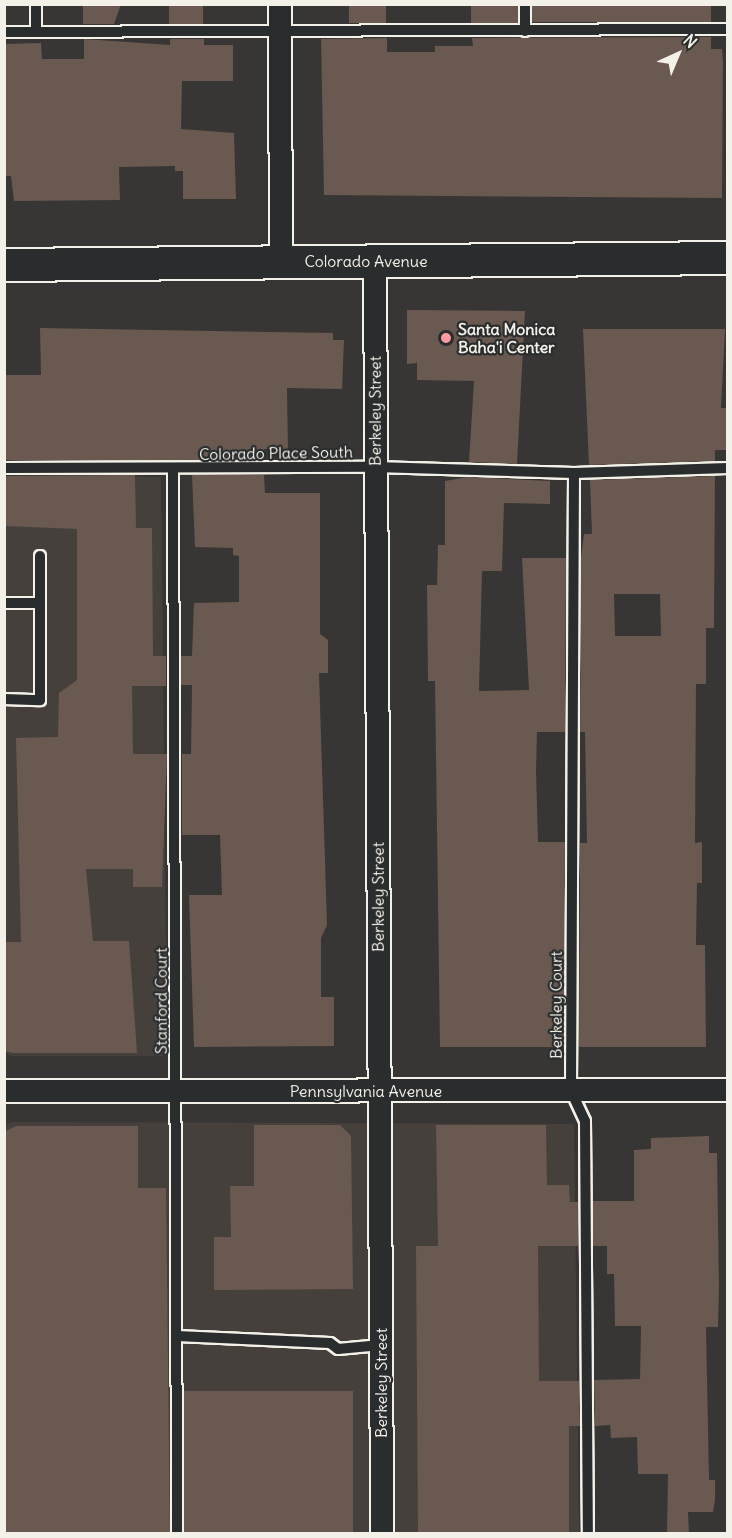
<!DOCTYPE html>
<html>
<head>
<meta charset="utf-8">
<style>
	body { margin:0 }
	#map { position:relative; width:732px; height:1538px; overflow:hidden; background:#373635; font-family:Delius,sans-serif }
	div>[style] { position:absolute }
	.built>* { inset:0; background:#46403d }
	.building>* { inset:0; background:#695950; transform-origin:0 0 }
	.roads { filter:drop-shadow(2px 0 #f4f1e8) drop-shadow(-2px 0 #f4f1e8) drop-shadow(0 2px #f4f1e8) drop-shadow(0 -2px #f4f1e8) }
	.lane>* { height:10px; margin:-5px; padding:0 5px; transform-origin:5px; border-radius:5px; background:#2a2d2e }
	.street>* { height:22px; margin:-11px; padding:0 11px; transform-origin:11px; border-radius:11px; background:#2a2d2e }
	.secondary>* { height:32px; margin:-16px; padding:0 16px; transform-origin:16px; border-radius:16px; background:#2a2d2e }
	.dots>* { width:16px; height:16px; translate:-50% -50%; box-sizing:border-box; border:3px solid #2a2d2e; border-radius:50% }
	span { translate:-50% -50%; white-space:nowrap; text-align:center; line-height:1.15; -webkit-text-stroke:4.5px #2a2d2e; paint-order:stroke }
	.street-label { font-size:16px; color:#f4f1e8 }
	.poi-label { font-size:16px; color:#f4f1e8; font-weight:700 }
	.left { translate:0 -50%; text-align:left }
	.frame { position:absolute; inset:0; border:6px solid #f4f1e8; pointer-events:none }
	.north { position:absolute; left:648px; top:24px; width:60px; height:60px; -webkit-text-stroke:4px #2a2d2e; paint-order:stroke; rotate:44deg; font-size:16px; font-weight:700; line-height:24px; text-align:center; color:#f4f1e8 }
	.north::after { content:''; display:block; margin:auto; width:21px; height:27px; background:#f4f1e8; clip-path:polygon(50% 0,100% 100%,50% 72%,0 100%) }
</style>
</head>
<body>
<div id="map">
	<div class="built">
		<i style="clip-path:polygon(4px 476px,161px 477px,167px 1056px,10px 1056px,5px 1051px)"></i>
		<i style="clip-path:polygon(11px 1122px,574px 1124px,579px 1533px,5px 1533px,4px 1127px)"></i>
	</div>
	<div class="building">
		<i style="clip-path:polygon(83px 4px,121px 4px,114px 24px,83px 24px)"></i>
		<i style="left:169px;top:4px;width:34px;height:20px"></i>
		<i style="left:349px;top:4px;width:37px;height:19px"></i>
		<i style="left:471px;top:4px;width:47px;height:19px"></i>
		<i style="left:532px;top:4px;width:179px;height:18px"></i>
		<i style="clip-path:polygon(711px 37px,711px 49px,722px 49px,723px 61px,722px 198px,324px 195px,321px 39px,387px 38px,387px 52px,435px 52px,435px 46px,473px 46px,472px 38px)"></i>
		<i style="clip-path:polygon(84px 39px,170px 45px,170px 39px,204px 39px,204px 45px,233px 45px,233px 81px,182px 81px,181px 129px,234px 133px,236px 199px,183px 199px,183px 171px,175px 171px,175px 166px,119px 167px,120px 200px,14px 201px,11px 176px,4px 176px,4px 44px,41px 43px,42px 59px,84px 59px)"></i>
		<i style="clip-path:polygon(407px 310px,525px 311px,517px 464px,469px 462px,474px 381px,417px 380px,417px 363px,407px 364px)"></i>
		<i style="clip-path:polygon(40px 328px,333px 333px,333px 340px,344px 340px,342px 389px,287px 388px,288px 449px,264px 449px,264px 460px,4px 460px,4px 375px,41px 375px)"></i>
		<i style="clip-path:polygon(583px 329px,725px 329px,721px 408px,726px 408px,726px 450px,715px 450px,715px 461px,589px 465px)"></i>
		<i style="clip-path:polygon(135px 475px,136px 528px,152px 528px,153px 656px,166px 656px,166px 686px,132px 686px,133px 754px,167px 754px,162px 887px,133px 887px,133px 869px,86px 869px,93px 941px,129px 941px,137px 1053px,14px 1053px,4px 1051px,4px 942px,21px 942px,16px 738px,58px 737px,59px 693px,77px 680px,77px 529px,4px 526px,4px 476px)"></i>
		<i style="clip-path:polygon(192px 475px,264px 475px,265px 493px,320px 493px,320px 634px,328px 640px,328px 673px,319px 673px,327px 925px,321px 938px,321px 997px,334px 997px,334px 1046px,194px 1047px,189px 895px,222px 895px,220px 835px,182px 835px,182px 754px,191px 754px,192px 685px,181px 685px,181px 656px,192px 656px,194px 603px,239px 602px,239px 556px,233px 555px,233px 548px,195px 547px)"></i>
		<i style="clip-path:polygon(evenodd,715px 476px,714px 628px,706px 628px,706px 684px,696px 684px,695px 843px,702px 842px,702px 883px,697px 883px,696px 945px,705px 945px,706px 1047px,579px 1047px,580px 843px,587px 843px,585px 732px,580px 732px,581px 558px,584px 534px,592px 534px,590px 480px,715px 476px,614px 594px,660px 594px,661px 636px,615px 636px,614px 594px)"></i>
		<i style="clip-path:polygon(468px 477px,550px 481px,550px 504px,504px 503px,502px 571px,482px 571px,479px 691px,529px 690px,522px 558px,566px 558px,565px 732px,537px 732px,536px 772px,538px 842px,565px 842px,564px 1047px,440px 1047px,435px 681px,428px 681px,427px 585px,437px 585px,438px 545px,445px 545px,445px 481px)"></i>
		<i style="clip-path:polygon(254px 1125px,340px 1125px,351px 1136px,353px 1289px,214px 1290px,214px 1237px,231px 1237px,230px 1186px,254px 1186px)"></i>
		<i style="clip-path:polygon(436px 1125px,546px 1125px,547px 1185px,569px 1185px,570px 1202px,578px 1202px,578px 1246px,538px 1246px,539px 1381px,579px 1381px,580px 1426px,569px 1426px,569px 1533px,418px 1533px,416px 1246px,438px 1246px)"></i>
		<i style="clip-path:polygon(138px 1126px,138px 1188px,166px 1188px,170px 1533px,4px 1533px,4px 1132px,16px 1126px)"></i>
		<i style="clip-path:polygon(709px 1136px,709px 1153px,717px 1153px,719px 1288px,718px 1327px,706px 1327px,709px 1480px,715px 1480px,715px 1500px,713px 1512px,688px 1512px,689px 1533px,667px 1533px,668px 1474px,638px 1474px,637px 1437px,611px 1438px,610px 1425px,595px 1426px,594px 1380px,640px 1379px,641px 1326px,615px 1326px,614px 1274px,607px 1274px,607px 1246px,593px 1246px,593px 1201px,634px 1201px,634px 1150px,651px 1149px,651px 1138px)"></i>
		<i style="left:353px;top:1391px;width:142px;height:169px;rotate:90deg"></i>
	</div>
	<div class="roads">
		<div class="lane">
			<i style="left:36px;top:4px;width:28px;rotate:90deg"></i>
			<i style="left:525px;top:4px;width:27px;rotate:90deg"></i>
			<i style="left:4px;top:32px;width:724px;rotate:-0.24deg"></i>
			<i style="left:4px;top:468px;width:371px;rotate:-0.2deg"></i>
			<i style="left:375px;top:467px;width:199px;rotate:1.7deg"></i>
			<i style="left:574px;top:473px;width:154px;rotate:-1.9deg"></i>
			<i style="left:173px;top:469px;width:1065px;rotate:89.78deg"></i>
			<i style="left:574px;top:473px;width:618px;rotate:90.28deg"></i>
			<i style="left:571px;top:1091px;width:33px;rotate:65deg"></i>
			<i style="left:585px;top:1121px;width:413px;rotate:89.6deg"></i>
			<i style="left:4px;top:603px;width:36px"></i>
			<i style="left:4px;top:699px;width:36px;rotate:2deg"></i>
			<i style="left:40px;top:700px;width:144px;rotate:-90deg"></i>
			<i style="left:177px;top:1336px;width:153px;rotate:2.6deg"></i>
			<i style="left:330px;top:1343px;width:10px;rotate:37deg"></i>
			<i style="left:338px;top:1349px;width:43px;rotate:-5.3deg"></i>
		</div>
		<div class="street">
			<i style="left:280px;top:4px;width:257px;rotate:89.8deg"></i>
			<i style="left:375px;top:261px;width:1273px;rotate:89.68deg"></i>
			<i style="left:4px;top:1091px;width:724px;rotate:-0.08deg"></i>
		</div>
		<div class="secondary">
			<i style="left:4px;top:265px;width:724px;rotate:-0.55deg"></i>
		</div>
	</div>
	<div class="dots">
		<i style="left:446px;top:338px;background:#ff9aa2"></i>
	</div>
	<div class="street-label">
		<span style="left:366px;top:261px">Colorado Avenue</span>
		<span style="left:375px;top:411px;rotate:-90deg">Berkeley Street</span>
		<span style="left:276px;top:453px;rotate:-1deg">Colorado Place South</span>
		<span style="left:378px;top:897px;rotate:-90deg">Berkeley Street</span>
		<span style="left:161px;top:1001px;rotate:-90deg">Stanford Court</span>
		<span style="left:556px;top:1005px;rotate:-90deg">Berkeley Court</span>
		<span style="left:366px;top:1091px">Pennsylvania Avenue</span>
		<span style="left:381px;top:1383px;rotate:-90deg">Berkeley Street</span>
	</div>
	<div class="poi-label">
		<span class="left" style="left:458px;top:338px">Santa Monica<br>Baha'i Center</span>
	</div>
	<div class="frame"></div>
	<div class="north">N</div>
</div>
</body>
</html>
